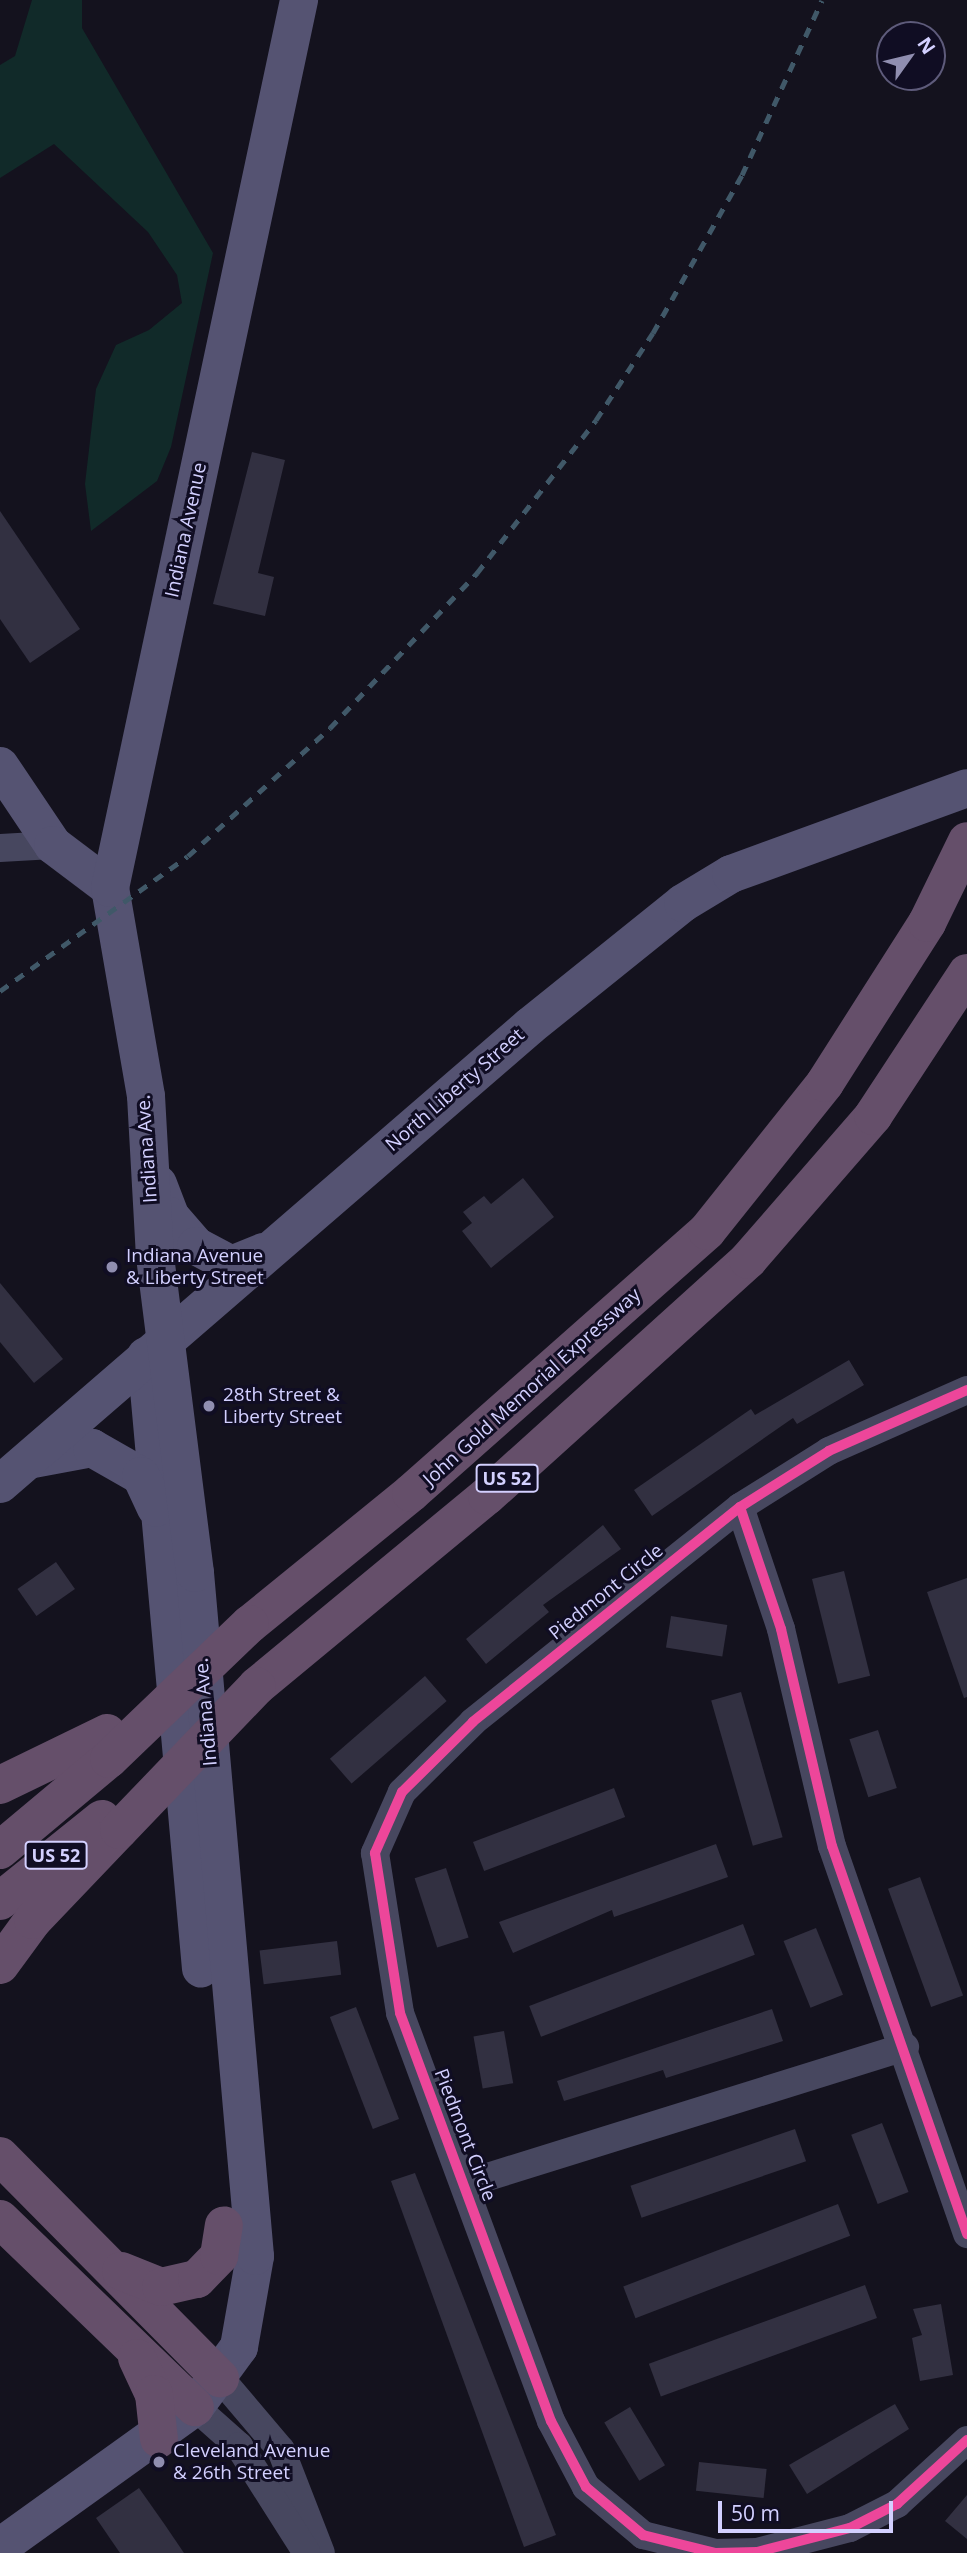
<!DOCTYPE html>
<html>
<head>
<meta charset="utf-8">
<style>
	body { margin:0 }
	#map { position:relative; width:967px; height:2553px; overflow:hidden; background:#14121e; font-family:"Open Sans",sans-serif }
	div>[style] { position:absolute }
	.green>* { inset:0; background:#112a29 }
	.building>* { inset:0; background:#323041; transform-origin:0 0 }
	.street>* { height:28px; margin:-14px; padding:0 14px; transform-origin:14px; border-radius:14px; background:#47475f }
	.secondary>* { height:38px; margin:-19px; padding:0 19px; transform-origin:19px; border-radius:19px; background:#555372 }
	.highway>* { height:38px; margin:-19px; padding:0 19px; transform-origin:19px; border-radius:19px; background:#654f6a }
	.rail>* { height:5px; margin-top:-2.5px; transform-origin:0; background:repeating-linear-gradient(90deg,#405868 0 10px,transparent 0 19px) }
	.highway-bridge>* { height:38px; margin:-19px; padding:0 19px; transform-origin:19px; border-radius:19px; background:#654f6a }
	.cycleway>* { height:10px; margin:-5px; padding:0 5px; transform-origin:5px; border-radius:5px; background:#ed469a }
	.dots>* { width:19px; height:19px; translate:-50% -50%; box-sizing:border-box; border:4px solid #100d23; border-radius:50% }
	span { translate:-50% -50%; white-space:nowrap; text-align:center; line-height:1.15; -webkit-text-stroke:6px #100d23; paint-order:stroke }
	.shield-label span { padding:2px 5px; background:#100d23; border:2px solid; border-radius:5px; -webkit-text-stroke-width:0 }
	.shield-label { font-size:18px; color:#d3d0ff; font-weight:700 }
	.street-label { font-size:19px; color:#d3d0ff }
	.poi-label { font-size:19px; color:#d3d0ff }
	.left { translate:0 -50%; text-align:left }
	.north { position:absolute; left:876px; top:21px; width:70px; height:70px; box-sizing:border-box; background:#100d23; border:2px solid #5e5b7b; border-radius:50%; rotate:56deg; font-size:19px; font-weight:700; line-height:28px; text-align:center; color:#d3d0ff }
	.north::after { content:''; display:block; margin:auto; width:24px; height:32px; background:#908eb0; clip-path:polygon(50% 0,100% 100%,50% 72%,0 100%) }
	.scale { position:absolute; left:718px; top:2501px; width:175px; height:32px; box-sizing:border-box; border:4px solid #d3d0ff; border-top:0; padding-left:9px; font-size:21px; line-height:24px; white-space:nowrap; color:#d3d0ff; -webkit-text-stroke:5px #100d23; paint-order:stroke }
</style>
</head>
<body>
<div id="map">
	<div class="green">
		<i style="clip-path:polygon(32px 0,82px 0,82px 28px,213px 253px,171px 447px,157px 481px,91px 531px,85px 484px,96px 389px,116px 345px,149px 330px,182px 303px,177px 275px,148px 232px,54px 144px,0 178px,0 65px,15px 56px)"></i>
	</div>
	<div class="building">
		<i style="clip-path:polygon(252px 452px,285px 460px,258px 573px,274px 577px,265px 616px,213px 604px)"></i>
		<i style="clip-path:polygon(0 511px,80px 629px,30px 663px,0 619px)"></i>
		<i style="clip-path:polygon(523px 1178px,554px 1217px,491px 1268px,462px 1231px,472px 1223px,463px 1212px,484px 1196px,491px 1204px)"></i>
		<i style="clip-path:polygon(0 1283px,63px 1359px,34px 1383px,0 1342px)"></i>
		<i style="clip-path:polygon(849px 1360px,864px 1385px,797px 1424px,793px 1418px,652px 1516px,634px 1490px,751px 1409px,755px 1415px)"></i>
		<i style="clip-path:polygon(603px 1525px,621px 1549px,543px 1605px,549px 1612px,486px 1664px,466px 1639px)"></i>
		<i style="left:56px;top:1562px;width:33px;height:47px;rotate:55deg"></i>
		<i style="left:844px;top:1571px;width:108px;height:33px;rotate:76deg"></i>
		<i style="clip-path:polygon(967px 1578px,967px 1697px,964px 1698px,927px 1592px)"></i>
		<i style="left:671px;top:1616px;width:57px;height:32px;rotate:9deg"></i>
		<i style="left:425px;top:1676px;width:33px;height:126px;rotate:49deg"></i>
		<i style="left:741px;top:1692px;width:151px;height:31px;rotate:74deg"></i>
		<i style="left:878px;top:1730px;width:61px;height:30px;rotate:72deg"></i>
		<i style="left:614px;top:1788px;width:31px;height:151px;rotate:69deg"></i>
		<i style="clip-path:polygon(716px 1844px,728px 1877px,614px 1917px,612px 1910px,513px 1953px,499px 1922px)"></i>
		<i style="left:446px;top:1868px;width:73px;height:33px;rotate:72deg"></i>
		<i style="left:920px;top:1877px;width:126px;height:34px;rotate:70deg"></i>
		<i style="left:743px;top:1924px;width:33px;height:229px;rotate:69deg"></i>
		<i style="left:816px;top:1928px;width:72px;height:35px;rotate:68deg"></i>
		<i style="left:337px;top:1941px;width:34px;height:78px;rotate:83deg"></i>
		<i style="left:356px;top:2007px;width:120px;height:28px;rotate:69deg"></i>
		<i style="clip-path:polygon(772px 2009px,783px 2041px,666px 2078px,663px 2070px,564px 2101px,557px 2081px)"></i>
		<i style="left:504px;top:2031px;width:53px;height:31px;rotate:80deg"></i>
		<i style="left:882px;top:2123px;width:74px;height:33px;rotate:69deg"></i>
		<i style="left:795px;top:2129px;width:34px;height:174px;rotate:71deg"></i>
		<i style="clip-path:polygon(415px 2173px,556px 2535px,524px 2547px,391px 2181px)"></i>
		<i style="left:838px;top:2204px;width:34px;height:230px;rotate:69deg"></i>
		<i style="left:865px;top:2285px;width:35px;height:230px;rotate:70deg"></i>
		<i style="clip-path:polygon(941px 2304px,953px 2375px,920px 2381px,912px 2338px,922px 2335px,913px 2309px)"></i>
		<i style="clip-path:polygon(895px 2404px,909px 2429px,807px 2494px,789px 2465px)"></i>
		<i style="left:630px;top:2407px;width:68px;height:30px;rotate:59deg"></i>
		<i style="left:699px;top:2462px;width:68px;height:29px;rotate:6deg"></i>
		<i style="clip-path:polygon(139px 2488px,165px 2525px,184px 2553px,120px 2553px,96px 2518px)"></i>
		<i style="clip-path:polygon(967px 2495px,967px 2539px,945px 2521px)"></i>
	</div>
	<div class="street">
		<i style="left:0;top:848px;width:53px;rotate:-3.2deg"></i>
		<i style="left:967px;top:1390px;width:151px;rotate:156.2deg"></i>
		<i style="left:829px;top:1451px;width:105px;rotate:147.8deg"></i>
		<i style="left:740px;top:1507px;width:343px;rotate:141.2deg"></i>
		<i style="left:473px;top:1722px;width:100px;rotate:135.4deg"></i>
		<i style="left:402px;top:1792px;width:67px;rotate:113.9deg"></i>
		<i style="left:375px;top:1853px;width:162px;rotate:81.1deg"></i>
		<i style="left:400px;top:2013px;width:435px;rotate:69.7deg"></i>
		<i style="left:551px;top:2421px;width:75px;rotate:62.1deg"></i>
		<i style="left:586px;top:2487px;width:75px;rotate:40.1deg"></i>
		<i style="left:643px;top:2535px;width:74px;rotate:14deg"></i>
		<i style="left:715px;top:2553px;width:42px;rotate:-1.4deg"></i>
		<i style="left:757px;top:2552px;width:96px;rotate:-14.5deg"></i>
		<i style="left:850px;top:2528px;width:53px;rotate:-27.1deg"></i>
		<i style="left:897px;top:2504px;width:95px;rotate:-42.4deg"></i>
		<i style="left:740px;top:1507px;width:129px;rotate:71.4deg"></i>
		<i style="left:781px;top:1629px;width:223px;rotate:76.8deg"></i>
		<i style="left:832px;top:1846px;width:411px;rotate:70.8deg"></i>
		<i style="left:465px;top:2184px;width:461px;rotate:-17.3deg"></i>
		<i style="left:220px;top:2378px;width:94px;rotate:49.7deg"></i>
		<i style="left:281px;top:2450px;width:110px;rotate:68.8deg"></i>
		<i style="left:195px;top:2407px;width:59px;rotate:41.6deg"></i>
		<i style="left:239px;top:2446px;width:127px;rotate:57.6deg"></i>
	</div>
	<div class="secondary">
		<i style="left:0;top:766px;width:95px;rotate:56.1deg"></i>
		<i style="left:53px;top:845px;width:71px;rotate:37deg"></i>
		<i style="left:158px;top:1184px;width:34px;rotate:69deg"></i>
		<i style="left:170px;top:1216px;width:40px;rotate:49deg"></i>
		<i style="left:196px;top:1246px;width:40px;rotate:28deg"></i>
		<i style="left:231px;top:1265px;width:35px;rotate:-22deg"></i>
		<i style="left:146px;top:1356px;width:615px;rotate:84.87deg"></i>
		<i style="left:33px;top:1459px;width:60px;rotate:-10.6deg"></i>
		<i style="left:92px;top:1448px;width:56px;rotate:29.7deg"></i>
		<i style="left:141px;top:1476px;width:35px;rotate:65deg"></i>
		<i style="left:0;top:1484px;width:700px;rotate:-40.83deg"></i>
		<i style="left:530px;top:1026px;width:196px;rotate:-38.8deg"></i>
		<i style="left:683px;top:903px;width:56px;rotate:-31.1deg"></i>
		<i style="left:731px;top:874px;width:251px;rotate:-20deg"></i>
		<i style="left:0;top:2547px;width:240px;rotate:-35.7deg"></i>
		<i style="left:195px;top:2407px;width:74px;rotate:-53.7deg"></i>
		<i style="left:239px;top:2347px;width:92px;rotate:-80deg"></i>
		<i style="left:255px;top:2256px;width:686px;rotate:-95.02deg"></i>
		<i style="left:195px;top:1573px;width:319px;rotate:-97.2deg"></i>
		<i style="left:155px;top:1257px;width:161px;rotate:-93.2deg"></i>
		<i style="left:146px;top:1096px;width:211px;rotate:-99.8deg"></i>
		<i style="left:110px;top:888px;width:908px;rotate:-77.98deg"></i>
	</div>
	<div class="highway">
		<i style="left:250px;top:1624px;width:208px;rotate:-39.1deg"></i>
		<i style="left:411px;top:1493px;width:395px;rotate:-41.5deg"></i>
		<i style="left:707px;top:1231px;width:189px;rotate:-51.4deg"></i>
		<i style="left:825px;top:1083px;width:190px;rotate:-57.5deg"></i>
		<i style="left:927px;top:923px;width:91px;rotate:-64deg"></i>
		<i style="left:257px;top:1686px;width:298px;rotate:-39.6deg"></i>
		<i style="left:487px;top:1496px;width:352px;rotate:-42.1deg"></i>
		<i style="left:748px;top:1260px;width:191px;rotate:-49deg"></i>
		<i style="left:873px;top:1116px;width:171px;rotate:-56.7deg"></i>
		<i style="left:0;top:1785px;width:119px;rotate:-25.9deg"></i>
		<i style="left:0;top:1850px;width:142px;rotate:-39.9deg"></i>
		<i style="left:0;top:1901px;width:131px;rotate:-38.8deg"></i>
		<i style="left:0;top:1965px;width:56px;rotate:-53.7deg"></i>
		<i style="left:33px;top:1920px;width:124px;rotate:-46.3deg"></i>
		<i style="left:0;top:2156px;width:313px;rotate:45.3deg"></i>
		<i style="left:0;top:2219px;width:271px;rotate:44deg"></i>
		<i style="left:121px;top:2271px;width:43px;rotate:21.8deg"></i>
		<i style="left:161px;top:2287px;width:37px;rotate:-13deg"></i>
		<i style="left:197px;top:2279px;width:32px;rotate:-46deg"></i>
		<i style="left:219px;top:2256px;width:31px;rotate:-81deg"></i>
		<i style="left:137px;top:2358px;width:40px;rotate:65deg"></i>
		<i style="left:154px;top:2394px;width:45px;rotate:83.7deg"></i>
	</div>
	<div class="rail">
		<i style="left:0;top:991px;width:231px;rotate:-35.7deg"></i>
		<i style="left:188px;top:856px;width:191px;rotate:-42deg"></i>
		<i style="left:330px;top:728px;width:214px;rotate:-46.5deg"></i>
		<i style="left:477px;top:573px;width:194px;rotate:-52.1deg"></i>
		<i style="left:596px;top:420px;width:104px;rotate:-56.8deg"></i>
		<i style="left:653px;top:333px;width:181px;rotate:-60.6deg"></i>
		<i style="left:742px;top:175px;width:192px;rotate:-65.4deg"></i>
	</div>
	<div class="highway-bridge">
		<i style="left:109px;top:1759px;width:195px;rotate:-43.8deg"></i>
		<i style="left:119px;top:1830px;width:199px;rotate:-46.2deg"></i>
	</div>
	<div class="cycleway">
		<i style="left:967px;top:1390px;width:151px;rotate:156.2deg"></i>
		<i style="left:829px;top:1451px;width:105px;rotate:147.8deg"></i>
		<i style="left:740px;top:1507px;width:343px;rotate:141.2deg"></i>
		<i style="left:473px;top:1722px;width:100px;rotate:135.4deg"></i>
		<i style="left:402px;top:1792px;width:67px;rotate:113.9deg"></i>
		<i style="left:375px;top:1853px;width:162px;rotate:81.1deg"></i>
		<i style="left:400px;top:2013px;width:435px;rotate:69.7deg"></i>
		<i style="left:551px;top:2421px;width:75px;rotate:62.1deg"></i>
		<i style="left:586px;top:2487px;width:75px;rotate:40.1deg"></i>
		<i style="left:643px;top:2535px;width:74px;rotate:14deg"></i>
		<i style="left:715px;top:2553px;width:42px;rotate:-1.4deg"></i>
		<i style="left:757px;top:2552px;width:96px;rotate:-14.5deg"></i>
		<i style="left:850px;top:2528px;width:53px;rotate:-27.1deg"></i>
		<i style="left:897px;top:2504px;width:95px;rotate:-42.4deg"></i>
		<i style="left:740px;top:1507px;width:129px;rotate:71.4deg"></i>
		<i style="left:781px;top:1629px;width:223px;rotate:76.8deg"></i>
		<i style="left:832px;top:1846px;width:411px;rotate:70.8deg"></i>
	</div>
	<div class="dots">
		<i style="left:112px;top:1267px;background:#908eb0"></i>
		<i style="left:209px;top:1406px;background:#908eb0"></i>
		<i style="left:159px;top:2462px;background:#908eb0"></i>
	</div>
	<div class="shield-label">
		<span style="left:507px;top:1478px">US 52</span>
		<span style="left:56px;top:1855px">US 52</span>
	</div>
	<div class="street-label">
		<span style="left:186px;top:530px;rotate:-78deg">Indiana Avenue</span>
		<span style="left:455px;top:1090px;rotate:-41deg">North Liberty Street</span>
		<span style="left:147px;top:1149px;rotate:-94deg">Indiana Ave.</span>
		<span style="left:532px;top:1387px;rotate:-42deg">John Gold Memorial Expressway</span>
		<span style="left:606px;top:1592px;rotate:-39deg">Piedmont Circle</span>
		<span style="left:206px;top:1712px;rotate:-95deg">Indiana Ave.</span>
		<span style="left:465px;top:2135px;rotate:69deg">Piedmont Circle</span>
	</div>
	<div class="poi-label">
		<span class="left" style="left:126px;top:1267px">Indiana Avenue<br>&amp; Liberty Street</span>
		<span class="left" style="left:223px;top:1406px">28th Street &amp;<br>Liberty Street</span>
		<span class="left" style="left:173px;top:2462px">Cleveland Avenue<br>&amp; 26th Street</span>
	</div>
	<div class="north">N</div>
	<div class="scale">50 m</div>
</div>
</body>
</html>
